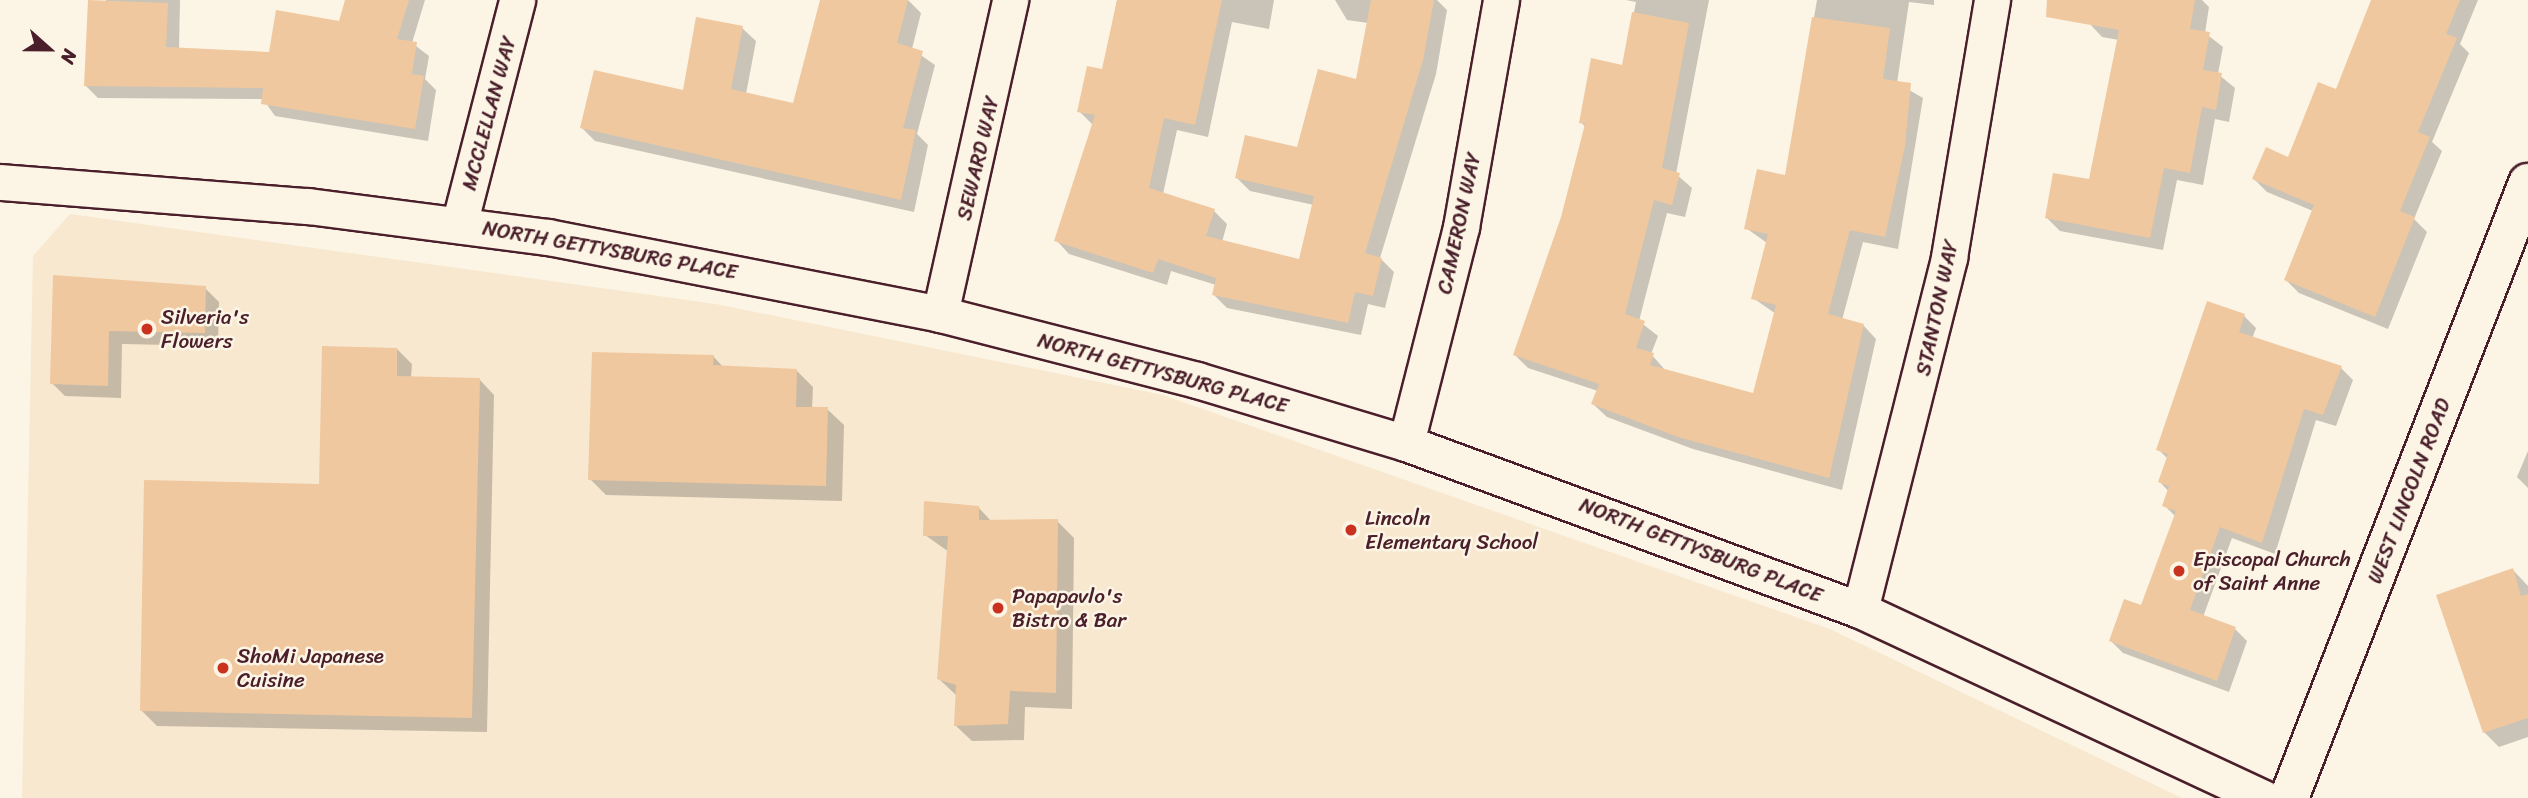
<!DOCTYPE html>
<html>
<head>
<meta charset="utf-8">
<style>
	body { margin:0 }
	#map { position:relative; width:2528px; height:798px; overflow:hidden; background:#fcf5e5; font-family:Sriracha,sans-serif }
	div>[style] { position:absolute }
	.built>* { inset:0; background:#f8e8d0 }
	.shadow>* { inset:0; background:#0003 }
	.building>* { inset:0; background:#f0c89f }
	.roads { filter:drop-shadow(2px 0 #4a1f2b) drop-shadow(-2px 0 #4a1f2b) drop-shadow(0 2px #4a1f2b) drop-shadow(0 -2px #4a1f2b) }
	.minor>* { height:35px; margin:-17.5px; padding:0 17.5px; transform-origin:17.5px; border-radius:17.5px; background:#fcf5e5 }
	.tertiary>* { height:38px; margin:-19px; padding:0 19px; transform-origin:19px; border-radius:19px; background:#fcf5e5 }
	.dots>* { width:19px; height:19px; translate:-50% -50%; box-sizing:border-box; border:4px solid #fcf5e5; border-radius:50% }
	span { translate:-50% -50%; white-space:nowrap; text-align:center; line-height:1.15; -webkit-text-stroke:5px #fcf5e5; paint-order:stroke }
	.street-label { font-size:21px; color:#4a1f2b }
	.poi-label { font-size:21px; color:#4a1f2b }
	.left { translate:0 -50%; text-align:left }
	.north { position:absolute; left:14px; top:14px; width:70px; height:70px; -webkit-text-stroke:5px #fcf5e5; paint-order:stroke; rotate:111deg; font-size:19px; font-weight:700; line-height:28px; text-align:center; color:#4a1f2b }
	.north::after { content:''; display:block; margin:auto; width:24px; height:32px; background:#4a1f2b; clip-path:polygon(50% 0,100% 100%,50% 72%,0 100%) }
</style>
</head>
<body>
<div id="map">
	<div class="built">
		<i style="clip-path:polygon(70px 214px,716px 304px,1163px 395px,1830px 629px,2182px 798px,22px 798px,33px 256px)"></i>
	</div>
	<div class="shadow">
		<i style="clip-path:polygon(106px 0,180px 0,179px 50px,270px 54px,340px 23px,347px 0,425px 0,412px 43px,429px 56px,425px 79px,436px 90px,428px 141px,275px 116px,263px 99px,98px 98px,86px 86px)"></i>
		<i style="clip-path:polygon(822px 0,908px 0,921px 13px,912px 49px,935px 65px,917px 134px,928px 145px,914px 212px,595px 141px,582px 128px,684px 92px,742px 28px,756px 41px,746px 94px,795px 105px)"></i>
		<i style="clip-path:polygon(1117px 0,1274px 0,1269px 29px,1232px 22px,1208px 137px,1177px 130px,1163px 194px,1214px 211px,1227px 224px,1222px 242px,1300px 261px,1314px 205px,1250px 191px,1236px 177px,1298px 150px,1357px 81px,1368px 23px,1347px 20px,1335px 0,1437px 0,1447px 10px,1436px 74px,1380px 258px,1394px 272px,1385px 308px,1368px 304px,1361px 335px,1227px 308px,1214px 295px,1216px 285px,1171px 271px,1167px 285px,1069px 254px,1056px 240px,1093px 125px,1079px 111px,1103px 71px)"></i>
		<i style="clip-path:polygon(1626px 0,1709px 0,1676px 174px,1692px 188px,1685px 217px,1667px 213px,1639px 321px,1658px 336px,1651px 354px,1666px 371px,1754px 395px,1776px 314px,1753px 298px,1767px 243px,1746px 228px,1786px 177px,1817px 0,1934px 0,1934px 5px,1909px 2px,1897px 83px,1923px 98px,1898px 249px,1863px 242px,1842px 320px,1863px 325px,1876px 339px,1842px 490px,1693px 449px,1607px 417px,1593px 404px,1598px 391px,1528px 368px,1515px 355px,1563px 217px,1586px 128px,1581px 122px,1623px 67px,1636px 2px)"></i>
		<i style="clip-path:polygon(2092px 0,2202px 0,2209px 7px,2205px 33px,2223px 47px,2218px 74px,2235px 88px,2229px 122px,2215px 119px,2203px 185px,2177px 180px,2163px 250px,2060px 231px,2047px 218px,2091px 181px,2119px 40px,2102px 37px,2089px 23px)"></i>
		<i style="clip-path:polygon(2387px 0,2478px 0,2460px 44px,2469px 53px,2432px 142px,2442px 151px,2414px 219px,2427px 232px,2388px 329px,2299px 293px,2286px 280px,2313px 211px,2267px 192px,2254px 179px,2289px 159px,2337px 91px)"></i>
		<i style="clip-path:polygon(55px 277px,205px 288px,219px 302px,218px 346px,122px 344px,121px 398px,65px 396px,52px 383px)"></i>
		<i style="clip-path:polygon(2244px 316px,2256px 328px,2252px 339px,2341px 368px,2353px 380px,2336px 426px,2316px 420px,2275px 554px,2232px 538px,2203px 617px,2235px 629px,2247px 641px,2229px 692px,2123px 653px,2111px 641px,2142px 607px,2176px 517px,2164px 505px,2169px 492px,2160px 482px,2168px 459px,2158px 449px)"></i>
		<i style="clip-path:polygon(397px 349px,412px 364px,411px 378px,480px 380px,494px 395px,487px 732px,157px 726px,142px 711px,321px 486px)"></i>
		<i style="clip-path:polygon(713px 356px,724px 368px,797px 371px,813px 387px,812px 409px,827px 409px,844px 425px,842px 501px,606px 495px,590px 479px)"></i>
		<i style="clip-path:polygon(2528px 451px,2528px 488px,2517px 477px)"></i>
		<i style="clip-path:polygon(978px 507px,992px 522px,1057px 521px,1074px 538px,1072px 709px,1025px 707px,1024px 740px,972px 741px,955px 725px,957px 696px,939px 679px,949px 552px,925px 535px)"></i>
		<i style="clip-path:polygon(2513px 570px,2528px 586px,2528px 737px,2499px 747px,2484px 732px)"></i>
	</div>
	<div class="building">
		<i style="clip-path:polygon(88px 0,168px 3px,166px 47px,269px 52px,276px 10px,339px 21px,345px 0,409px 0,397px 39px,417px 42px,412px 74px,424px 76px,415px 129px,261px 104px,263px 88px,84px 86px)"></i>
		<i style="clip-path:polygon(820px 0,908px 0,897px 43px,923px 51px,903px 128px,916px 130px,901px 200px,580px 128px,594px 70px,683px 90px,696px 17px,743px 26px,731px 89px,793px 103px)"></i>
		<i style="clip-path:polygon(1117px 0,1222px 0,1195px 125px,1164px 118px,1149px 188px,1215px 209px,1206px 236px,1299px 259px,1314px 196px,1235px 178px,1245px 135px,1297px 147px,1318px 69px,1356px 79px,1371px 0,1434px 0,1423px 60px,1365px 253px,1382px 258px,1373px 296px,1355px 292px,1348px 323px,1212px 295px,1216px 278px,1158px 259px,1153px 273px,1054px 241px,1095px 115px,1077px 112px,1087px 66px,1102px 69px)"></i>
		<i style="clip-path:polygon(2047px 0,2195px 0,2190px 29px,2210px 32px,2203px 70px,2222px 73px,2216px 110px,2202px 107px,2190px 173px,2164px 168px,2150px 238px,2045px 218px,2053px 173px,2089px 179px,2119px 30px,2046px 17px)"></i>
		<i style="clip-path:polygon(2371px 0,2460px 0,2446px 34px,2457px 38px,2418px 132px,2430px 137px,2400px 211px,2415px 217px,2375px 317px,2284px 280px,2314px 205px,2252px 179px,2266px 147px,2288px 157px,2318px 82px,2336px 89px)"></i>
		<i style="clip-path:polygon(1632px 12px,1689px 23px,1662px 168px,1680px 173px,1672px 205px,1654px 200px,1625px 314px,1645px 321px,1636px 348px,1654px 353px,1650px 365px,1753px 393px,1776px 305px,1751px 299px,1768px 234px,1744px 229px,1757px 169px,1785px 175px,1812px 17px,1890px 28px,1883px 79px,1911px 83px,1905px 146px,1885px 237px,1850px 230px,1828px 314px,1864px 324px,1829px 478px,1678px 437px,1591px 404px,1599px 384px,1513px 355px,1561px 217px,1585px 124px,1579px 123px,1591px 58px,1622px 65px)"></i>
		<i style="clip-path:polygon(53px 275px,206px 286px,205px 333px,109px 331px,108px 386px,50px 384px)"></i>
		<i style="clip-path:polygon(2207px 301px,2245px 314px,2239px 332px,2342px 366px,2323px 415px,2304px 409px,2262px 543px,2220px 527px,2190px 610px,2236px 627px,2217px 681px,2109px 641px,2124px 599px,2141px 605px,2176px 511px,2162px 506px,2169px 486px,2158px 482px,2168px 454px,2156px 450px)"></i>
		<i style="clip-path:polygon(322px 346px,397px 348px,397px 376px,480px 378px,472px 718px,140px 711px,144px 480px,319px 484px)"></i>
		<i style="clip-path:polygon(592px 352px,714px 355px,713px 365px,797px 369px,796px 407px,828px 407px,826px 486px,588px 480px)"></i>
		<i style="clip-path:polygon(924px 501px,979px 506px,979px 520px,1058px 519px,1056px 693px,1010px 691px,1008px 724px,954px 726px,956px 685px,937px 679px,948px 536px,923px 536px)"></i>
		<i style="clip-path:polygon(2513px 568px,2521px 596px,2528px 594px,2528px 718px,2483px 733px,2436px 595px)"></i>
	</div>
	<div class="roads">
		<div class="minor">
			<i style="left:0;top:182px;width:309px;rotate:4.5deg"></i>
			<i style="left:308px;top:206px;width:242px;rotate:7.4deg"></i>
			<i style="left:548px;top:237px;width:399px;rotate:11.1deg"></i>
			<i style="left:940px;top:314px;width:265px;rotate:14.4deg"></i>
			<i style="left:1197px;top:380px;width:218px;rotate:16.8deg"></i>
			<i style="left:1406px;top:443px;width:484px;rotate:20.2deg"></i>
			<i style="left:1860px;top:610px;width:445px;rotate:25deg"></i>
			<i style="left:459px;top:225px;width:232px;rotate:-75.5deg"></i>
			<i style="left:940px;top:314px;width:322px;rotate:-77.4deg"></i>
			<i style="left:1406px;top:443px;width:223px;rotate:-75.7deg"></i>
			<i style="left:1461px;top:227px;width:230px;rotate:-80deg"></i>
			<i style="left:1860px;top:610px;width:364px;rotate:-75.8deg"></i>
			<i style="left:1949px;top:257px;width:261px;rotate:-80.5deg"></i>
		</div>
		<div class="tertiary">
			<i style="left:2289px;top:798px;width:660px;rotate:-68.76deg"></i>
		</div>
	</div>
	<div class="dots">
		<i style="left:147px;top:329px;background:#c8321e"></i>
		<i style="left:1351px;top:530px;background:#c8321e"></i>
		<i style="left:2179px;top:571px;background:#c8321e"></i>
		<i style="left:998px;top:608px;background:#c8321e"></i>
		<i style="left:223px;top:668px;background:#c8321e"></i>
	</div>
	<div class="street-label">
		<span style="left:489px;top:113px;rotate:-75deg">MCCLELLAN WAY</span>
		<span style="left:978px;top:158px;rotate:-77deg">SEWARD WAY</span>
		<span style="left:1459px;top:223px;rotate:-78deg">CAMERON WAY</span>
		<span style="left:610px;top:250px;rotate:10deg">NORTH GETTYSBURG PLACE</span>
		<span style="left:1937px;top:308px;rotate:-78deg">STANTON WAY</span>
		<span style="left:1163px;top:373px;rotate:15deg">NORTH GETTYSBURG PLACE</span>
		<span style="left:2409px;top:491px;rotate:-69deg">WEST LINCOLN ROAD</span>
		<span style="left:1701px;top:550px;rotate:21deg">NORTH GETTYSBURG PLACE</span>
	</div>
	<div class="poi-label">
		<span class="left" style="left:161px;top:329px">Silveria's<br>Flowers</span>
		<span class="left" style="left:1365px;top:530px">Lincoln<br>Elementary School</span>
		<span class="left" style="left:2193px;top:571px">Episcopal Church<br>of Saint Anne</span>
		<span class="left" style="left:1012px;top:608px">Papapavlo's<br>Bistro &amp; Bar</span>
		<span class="left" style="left:237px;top:668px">ShoMi Japanese<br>Cuisine</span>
	</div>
	<div class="north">N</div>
</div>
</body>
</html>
